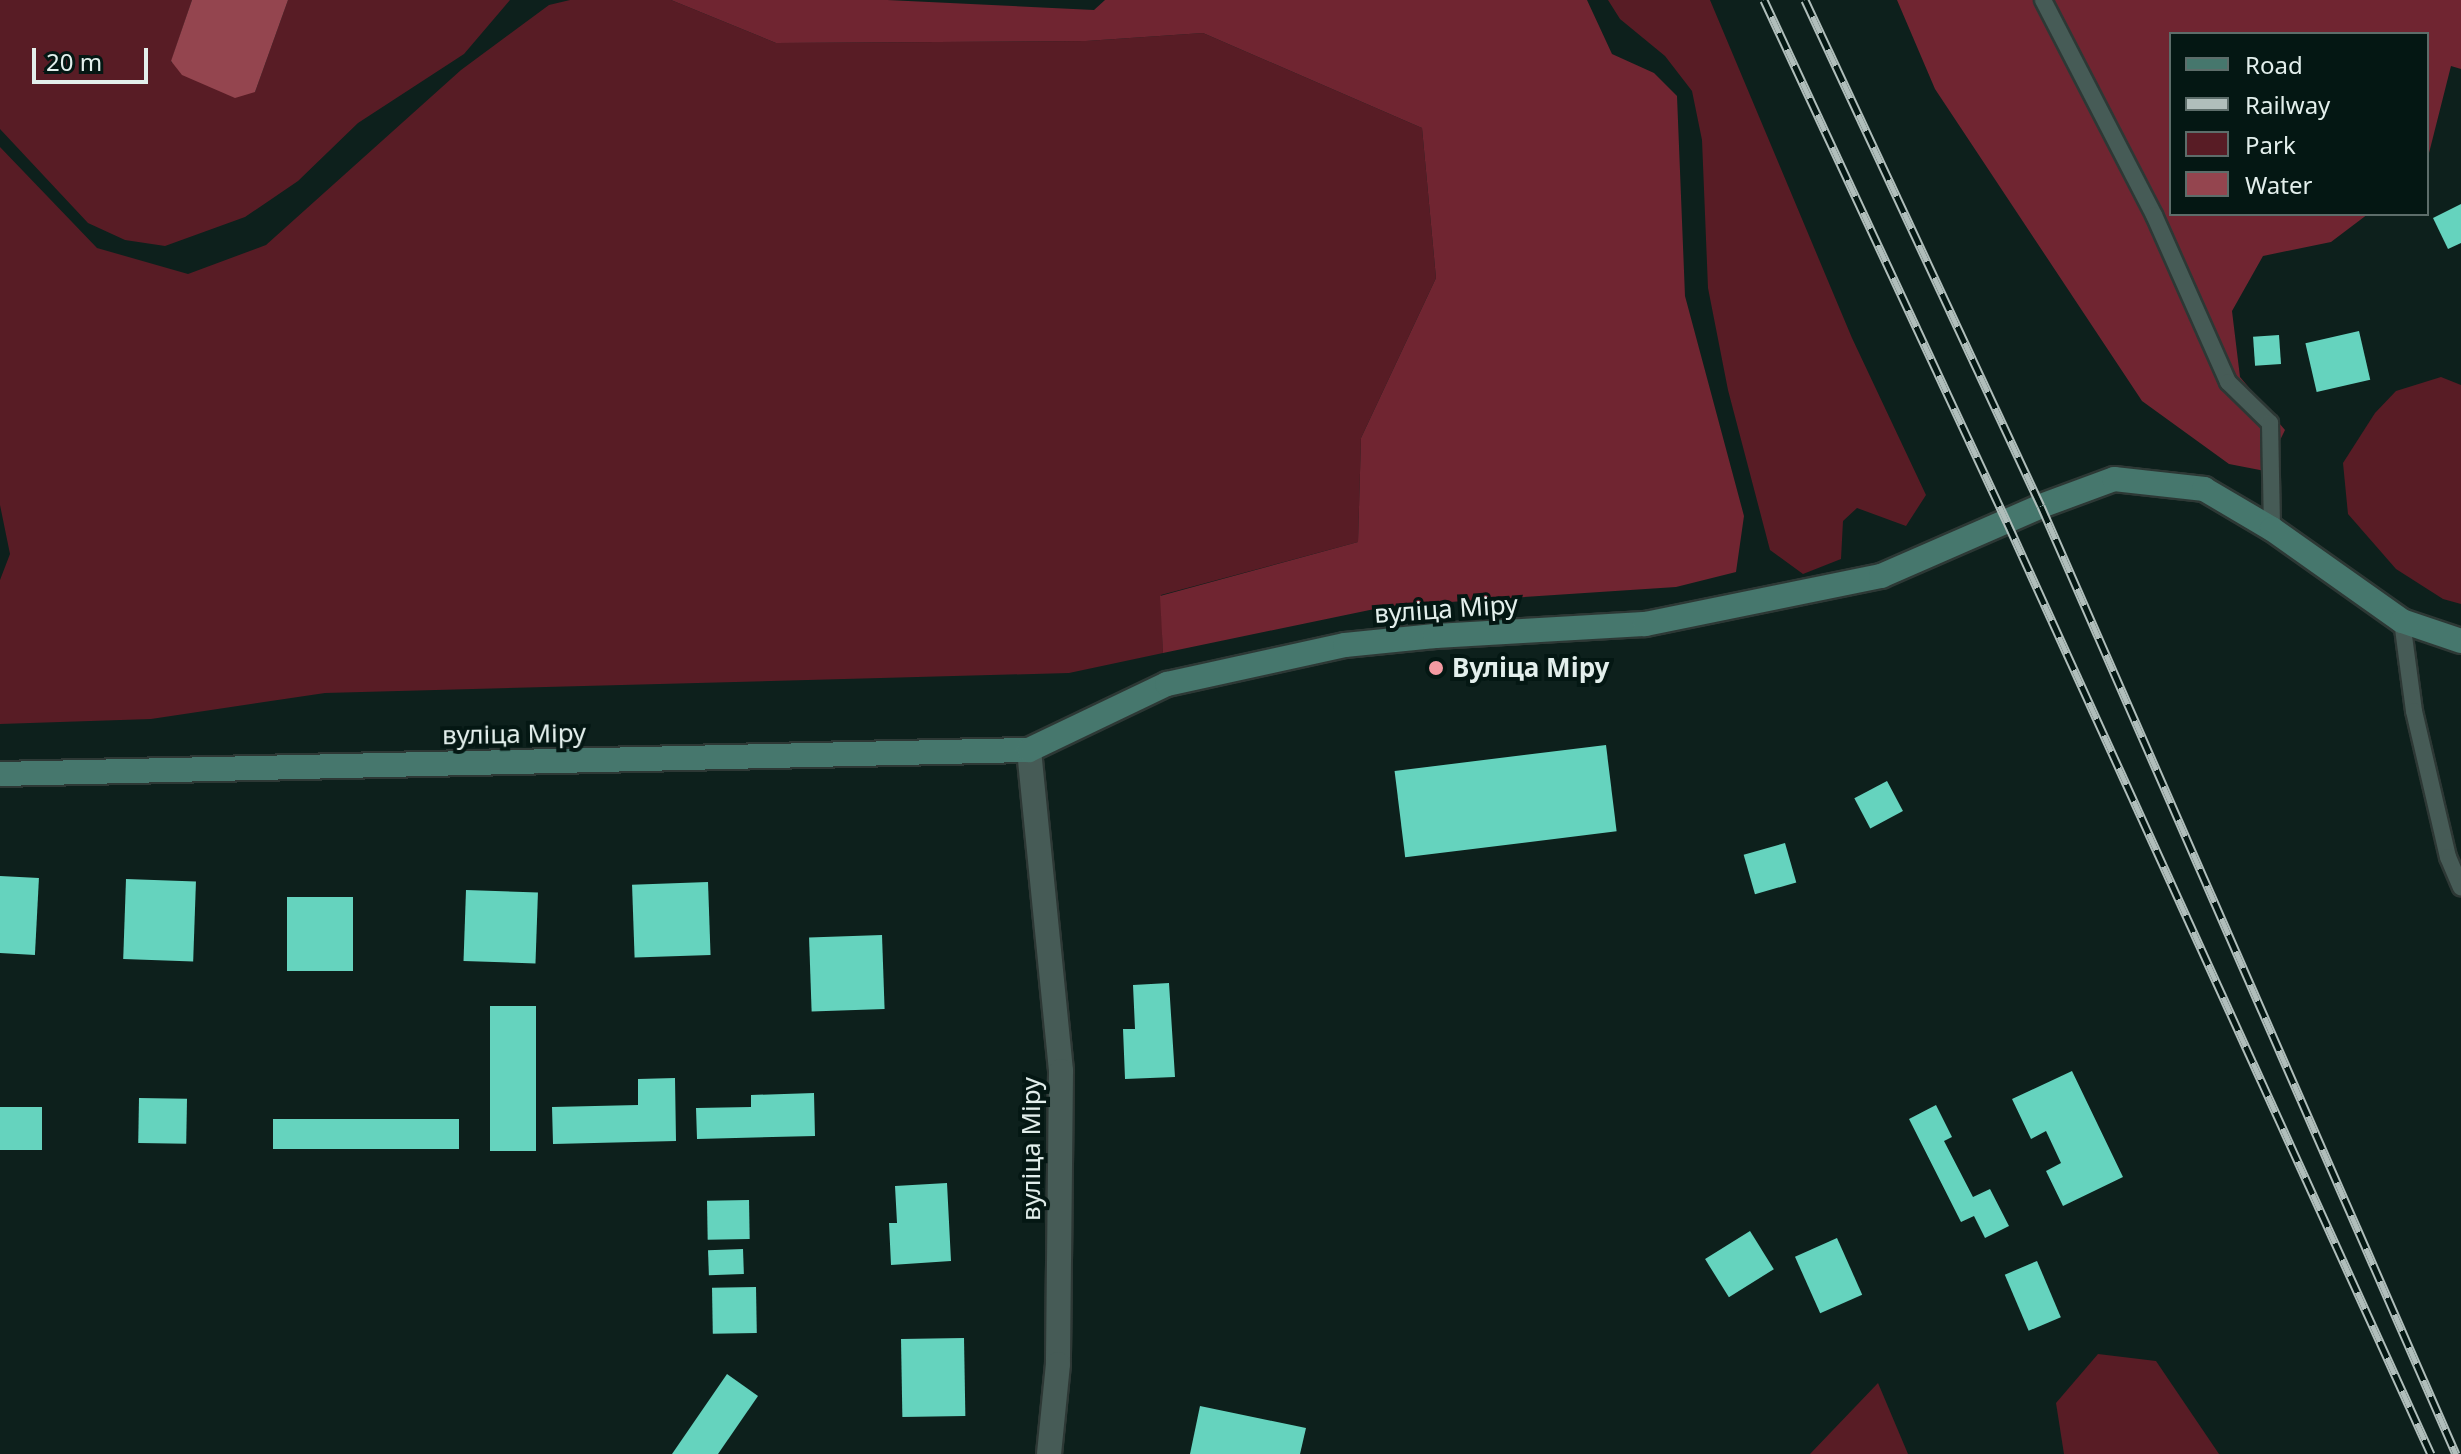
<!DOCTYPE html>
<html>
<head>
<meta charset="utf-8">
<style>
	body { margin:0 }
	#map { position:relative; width:2461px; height:1454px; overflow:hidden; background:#0d201c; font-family:"Noto Sans",sans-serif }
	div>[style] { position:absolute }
	.green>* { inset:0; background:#581c25 }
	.forest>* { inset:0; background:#702531 }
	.water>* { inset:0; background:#94454f }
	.building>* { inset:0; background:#65d3be; transform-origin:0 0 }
	.roads { filter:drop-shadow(2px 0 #2d3835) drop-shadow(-2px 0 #2d3835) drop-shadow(0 2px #2d3835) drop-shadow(0 -2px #2d3835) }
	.lane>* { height:16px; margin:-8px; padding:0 8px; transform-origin:8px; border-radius:8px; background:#465b56 }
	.street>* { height:24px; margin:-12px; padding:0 12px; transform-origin:12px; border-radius:12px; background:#465b56 }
	.secondary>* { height:24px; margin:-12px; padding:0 12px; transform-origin:12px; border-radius:12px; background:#46776d }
	.rail>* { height:9px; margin-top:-4.5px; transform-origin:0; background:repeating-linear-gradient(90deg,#041713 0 18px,#b0bebb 0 36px); box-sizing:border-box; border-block:2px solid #b0bebb }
	.dots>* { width:22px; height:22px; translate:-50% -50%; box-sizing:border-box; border:4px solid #041713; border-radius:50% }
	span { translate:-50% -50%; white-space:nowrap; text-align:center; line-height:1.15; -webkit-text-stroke:8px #041713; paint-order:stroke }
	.street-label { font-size:26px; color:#e3efec }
	.poi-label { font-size:26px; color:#e3efec; font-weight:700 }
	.left { translate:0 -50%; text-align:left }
	.legend { position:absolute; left:2169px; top:32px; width:260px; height:184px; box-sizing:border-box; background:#041713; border:2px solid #5d6d6a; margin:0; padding:10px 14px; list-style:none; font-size:24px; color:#e3efec }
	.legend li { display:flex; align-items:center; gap:16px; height:40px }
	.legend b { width:40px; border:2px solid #5d6d6a }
	.scale { position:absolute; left:32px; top:48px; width:116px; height:36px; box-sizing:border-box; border:4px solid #e3efec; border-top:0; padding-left:10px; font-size:24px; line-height:28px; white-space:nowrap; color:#e3efec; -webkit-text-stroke:6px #041713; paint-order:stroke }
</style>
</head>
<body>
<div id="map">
	<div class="green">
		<i style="clip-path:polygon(0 0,192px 0,171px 62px,255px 92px,288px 0,510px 0,464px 54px,358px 123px,298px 181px,245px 217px,165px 246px,125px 240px,88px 223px,0 129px)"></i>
		<i style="clip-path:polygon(570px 0,671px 0,776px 43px,1086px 41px,1203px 33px,1422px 128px,1436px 278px,1361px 438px,1358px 542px,1161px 595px,1163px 653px,1069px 673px,325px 693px,151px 719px,0 724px,0 580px,10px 554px,0 505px,0 147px,97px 248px,188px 274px,266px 245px,461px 70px,549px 5px)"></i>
		<i style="clip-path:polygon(1608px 0,1710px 0,1852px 338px,1926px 495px,1906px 526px,1857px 508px,1843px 521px,1841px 559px,1803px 574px,1770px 550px,1728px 390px,1708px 288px,1702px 140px,1692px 91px,1665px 56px,1620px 19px)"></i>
		<i style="clip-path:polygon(2441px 377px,2461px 385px,2461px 604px,2443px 599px,2396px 569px,2348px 514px,2343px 463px,2375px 413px,2396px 391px)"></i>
		<i style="clip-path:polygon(2098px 1354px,2156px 1361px,2219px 1454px,2064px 1454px,2056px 1403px)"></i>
		<i style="clip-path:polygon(1878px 1383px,1908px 1454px,1810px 1454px)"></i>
	</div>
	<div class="forest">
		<i style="clip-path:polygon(671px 0,887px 0,1094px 10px,1105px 0,1587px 0,1612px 54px,1654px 73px,1677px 96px,1685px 296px,1744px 516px,1736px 572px,1676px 587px,1389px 606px,1163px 653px,1160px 596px,1358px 542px,1361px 438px,1436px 278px,1422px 128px,1203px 33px,1086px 41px,776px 43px)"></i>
		<i style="clip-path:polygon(1897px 0,2461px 0,2461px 69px,2451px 66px,2427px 161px,2427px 34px,2171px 34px,2171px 214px,2368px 214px,2331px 242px,2263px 256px,2232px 311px,2240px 377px,2285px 430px,2265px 471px,2229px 464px,2142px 401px,1935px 89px)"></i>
	</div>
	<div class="water">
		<i style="clip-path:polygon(192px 0,288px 0,255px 92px,235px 98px,182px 75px,171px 61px)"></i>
	</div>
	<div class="building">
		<i style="clip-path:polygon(2461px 204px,2461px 243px,2448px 249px,2433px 218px)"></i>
		<i style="left:2359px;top:331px;width:50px;height:55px;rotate:77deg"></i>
		<i style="left:2279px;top:335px;width:29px;height:26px;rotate:86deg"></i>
		<i style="left:1606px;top:745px;width:87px;height:213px;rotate:83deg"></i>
		<i style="left:1887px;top:781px;width:34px;height:37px;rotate:62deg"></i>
		<i style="left:1785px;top:843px;width:41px;height:43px;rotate:74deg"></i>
		<i style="left:0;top:876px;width:39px;height:77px;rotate:3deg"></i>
		<i style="left:126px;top:879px;width:70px;height:80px;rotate:2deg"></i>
		<i style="left:708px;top:882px;width:73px;height:76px;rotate:88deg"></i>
		<i style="left:466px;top:890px;width:72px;height:71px;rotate:2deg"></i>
		<i style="left:287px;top:897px;width:66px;height:74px"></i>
		<i style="left:882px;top:935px;width:74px;height:73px;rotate:88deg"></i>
		<i style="clip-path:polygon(1169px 983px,1175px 1077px,1125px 1079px,1123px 1029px,1135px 1029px,1133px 985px)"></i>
		<i style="left:490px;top:1006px;width:46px;height:145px"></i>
		<i style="clip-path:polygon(2072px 1071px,2123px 1177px,2063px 1206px,2046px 1171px,2061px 1163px,2046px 1131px,2031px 1139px,2012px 1099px)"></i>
		<i style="clip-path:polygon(675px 1078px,676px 1141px,553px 1144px,552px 1107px,638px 1105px,638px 1079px)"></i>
		<i style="clip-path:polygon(814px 1093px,815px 1136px,697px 1139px,696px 1108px,751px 1107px,751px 1095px)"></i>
		<i style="left:139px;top:1098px;width:48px;height:45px;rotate:1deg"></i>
		<i style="clip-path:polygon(1936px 1105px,1952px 1137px,1944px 1141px,1973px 1197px,1990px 1189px,2009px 1226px,1985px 1238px,1974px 1216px,1961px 1222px,1909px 1119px)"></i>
		<i style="left:0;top:1107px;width:42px;height:43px"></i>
		<i style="left:273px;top:1119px;width:186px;height:30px"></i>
		<i style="clip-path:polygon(947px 1183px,951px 1261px,891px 1265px,889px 1223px,897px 1223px,895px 1186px)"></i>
		<i style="left:749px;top:1200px;width:39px;height:42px;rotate:89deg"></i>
		<i style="left:1750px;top:1231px;width:45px;height:53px;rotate:58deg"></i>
		<i style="left:1837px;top:1238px;width:62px;height:46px;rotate:66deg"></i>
		<i style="left:743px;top:1249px;width:25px;height:35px;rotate:88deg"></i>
		<i style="left:2037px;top:1261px;width:61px;height:35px;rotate:67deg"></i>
		<i style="left:756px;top:1287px;width:46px;height:44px;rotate:89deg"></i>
		<i style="left:964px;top:1338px;width:78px;height:63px;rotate:89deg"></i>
		<i style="clip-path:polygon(727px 1374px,758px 1396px,718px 1454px,672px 1454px)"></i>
		<i style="clip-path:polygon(1200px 1406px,1306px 1428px,1300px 1454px,1190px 1454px)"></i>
	</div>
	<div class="roads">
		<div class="lane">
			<i style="left:2043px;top:0;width:242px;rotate:62.7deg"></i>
			<i style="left:2154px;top:215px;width:183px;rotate:66.1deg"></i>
			<i style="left:2228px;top:382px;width:59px;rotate:44.3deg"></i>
			<i style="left:2270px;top:423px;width:106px;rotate:88.9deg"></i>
			<i style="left:2402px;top:621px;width:91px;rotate:82.4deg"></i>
			<i style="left:2414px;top:711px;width:150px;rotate:76.9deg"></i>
			<i style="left:2448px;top:857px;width:33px;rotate:67deg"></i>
		</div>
		<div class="street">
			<i style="left:1029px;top:750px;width:323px;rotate:84.3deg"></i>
			<i style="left:1061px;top:1071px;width:293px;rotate:90.6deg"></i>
			<i style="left:1058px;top:1364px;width:90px;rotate:95.7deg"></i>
		</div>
		<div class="secondary">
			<i style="left:0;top:774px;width:1029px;rotate:-1.34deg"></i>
			<i style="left:1029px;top:750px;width:153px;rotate:-25.6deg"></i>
			<i style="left:1167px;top:684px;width:182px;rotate:-12.4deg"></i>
			<i style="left:1345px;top:645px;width:90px;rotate:-5.7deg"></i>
			<i style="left:1435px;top:636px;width:210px;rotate:-3.3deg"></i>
			<i style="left:1645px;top:624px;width:241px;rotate:-11.5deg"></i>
			<i style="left:1881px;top:576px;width:175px;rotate:-23.6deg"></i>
			<i style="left:2041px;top:506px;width:78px;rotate:-20.3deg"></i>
			<i style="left:2114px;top:479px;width:91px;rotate:6.3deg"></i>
			<i style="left:2204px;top:489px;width:79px;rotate:30.5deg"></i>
			<i style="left:2272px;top:529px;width:159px;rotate:35.3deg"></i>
			<i style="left:2402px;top:621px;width:62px;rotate:18.7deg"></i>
		</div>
	</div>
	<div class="rail">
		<i style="left:1764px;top:0;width:576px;rotate:65.04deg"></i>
		<i style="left:2007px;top:522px;width:1024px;rotate:65.54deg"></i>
		<i style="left:1805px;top:0;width:558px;rotate:65deg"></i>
		<i style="left:2041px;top:506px;width:1035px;rotate:66.36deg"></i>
	</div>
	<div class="dots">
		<i style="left:1436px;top:668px;background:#f49aa2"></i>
	</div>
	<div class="street-label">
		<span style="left:1446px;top:609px;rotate:-4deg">вуліца Міру</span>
		<span style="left:514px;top:734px;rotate:-1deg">вуліца Міру</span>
		<span style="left:1031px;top:1149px;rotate:-90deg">вуліца Міру</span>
	</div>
	<div class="poi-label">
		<span class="left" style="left:1452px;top:668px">Вуліца Міру</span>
	</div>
	<ul class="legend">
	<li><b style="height:10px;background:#46776d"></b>Road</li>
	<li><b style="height:10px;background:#b0bebb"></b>Railway</li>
	<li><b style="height:22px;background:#581c25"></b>Park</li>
	<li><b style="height:22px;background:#94454f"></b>Water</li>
	</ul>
	<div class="scale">20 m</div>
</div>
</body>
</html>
